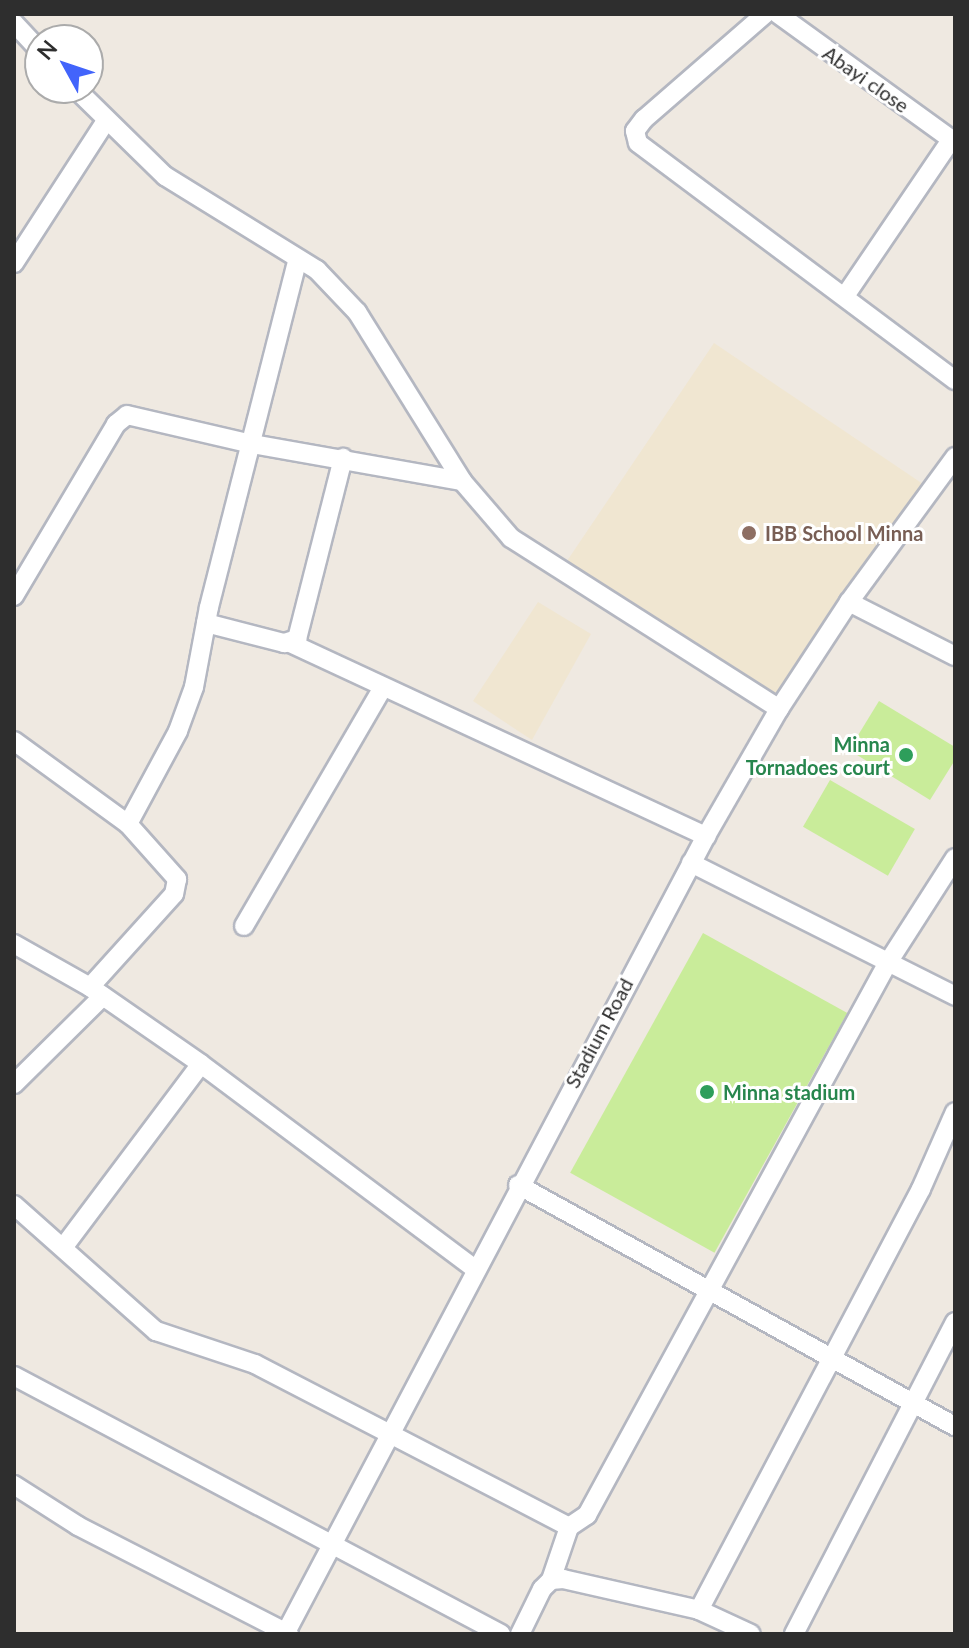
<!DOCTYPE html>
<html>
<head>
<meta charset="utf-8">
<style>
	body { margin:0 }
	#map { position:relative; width:969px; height:1648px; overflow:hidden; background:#efe9e1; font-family:Lato,sans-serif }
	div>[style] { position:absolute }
	.education>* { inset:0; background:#f0e6d1; transform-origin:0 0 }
	.pitch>* { inset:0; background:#c9ec9a; transform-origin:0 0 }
	.roads { filter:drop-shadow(2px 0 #b4b7c1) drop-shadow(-2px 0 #b4b7c1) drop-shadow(0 2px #b4b7c1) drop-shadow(0 -2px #b4b7c1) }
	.minor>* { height:18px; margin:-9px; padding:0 9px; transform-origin:9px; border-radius:9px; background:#fff }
	.dots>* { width:22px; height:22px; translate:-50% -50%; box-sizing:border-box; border:4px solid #fff; border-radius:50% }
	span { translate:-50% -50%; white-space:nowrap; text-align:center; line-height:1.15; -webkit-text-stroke:6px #fff; paint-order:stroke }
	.street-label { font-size:20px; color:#2e2e2e }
	.education-label { font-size:20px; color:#785e54; font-weight:700 }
	.left { translate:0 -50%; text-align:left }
	.leisure-label { font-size:20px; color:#27864d; font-weight:700 }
	.right { translate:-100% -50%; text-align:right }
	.frame { position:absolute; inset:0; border:16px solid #2e2e2e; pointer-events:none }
	.north { position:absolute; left:24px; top:24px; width:80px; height:80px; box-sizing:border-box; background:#fff; border:2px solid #ababab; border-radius:50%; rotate:310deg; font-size:22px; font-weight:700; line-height:32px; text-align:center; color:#2e2e2e }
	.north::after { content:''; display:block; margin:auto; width:28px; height:36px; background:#4264fb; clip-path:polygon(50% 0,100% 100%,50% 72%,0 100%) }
</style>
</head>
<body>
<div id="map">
	<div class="education">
		<i style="left:714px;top:343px;width:257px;height:272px;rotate:34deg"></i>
		<i style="clip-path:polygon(538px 602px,591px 634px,532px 740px,473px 701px)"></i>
	</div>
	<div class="pitch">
		<i style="clip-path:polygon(879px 701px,955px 747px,955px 760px,930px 800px,849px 750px)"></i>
		<i style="left:830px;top:780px;width:98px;height:54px;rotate:30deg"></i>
		<i style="left:703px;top:933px;width:165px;height:274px;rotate:29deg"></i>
	</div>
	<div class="roads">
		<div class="minor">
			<i style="left:765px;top:14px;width:160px;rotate:139deg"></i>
			<i style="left:644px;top:119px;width:15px;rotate:127deg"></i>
			<i style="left:635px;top:131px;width:12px;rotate:76deg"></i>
			<i style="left:638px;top:143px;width:396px;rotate:36.8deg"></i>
			<i style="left:778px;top:14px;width:218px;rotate:35.9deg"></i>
			<i style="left:14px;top:23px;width:38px;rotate:47deg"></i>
			<i style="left:75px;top:88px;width:126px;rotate:44.4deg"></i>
			<i style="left:165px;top:176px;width:179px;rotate:31.7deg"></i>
			<i style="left:317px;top:270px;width:58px;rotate:46.4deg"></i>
			<i style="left:357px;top:312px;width:199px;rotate:58.1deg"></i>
			<i style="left:462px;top:481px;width:75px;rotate:49.3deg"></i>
			<i style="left:511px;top:538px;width:318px;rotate:32.5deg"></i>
			<i style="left:14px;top:263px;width:169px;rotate:-57.1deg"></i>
			<i style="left:845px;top:296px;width:189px;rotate:-55.8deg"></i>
			<i style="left:14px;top:596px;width:200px;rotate:-59.3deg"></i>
			<i style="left:116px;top:424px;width:14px;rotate:-39deg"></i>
			<i style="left:127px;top:415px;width:128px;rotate:13.1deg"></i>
			<i style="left:252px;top:444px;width:213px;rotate:10deg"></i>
			<i style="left:849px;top:602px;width:119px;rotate:27deg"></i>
			<i style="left:206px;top:623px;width:81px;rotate:14.4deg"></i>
			<i style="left:284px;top:643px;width:14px;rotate:-17deg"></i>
			<i style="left:297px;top:639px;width:187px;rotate:-75.7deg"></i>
			<i style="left:290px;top:643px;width:459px;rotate:24.9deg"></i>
			<i style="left:14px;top:741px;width:141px;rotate:36.1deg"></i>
			<i style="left:128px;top:824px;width:74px;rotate:48.3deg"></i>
			<i style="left:177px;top:879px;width:15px;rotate:101deg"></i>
			<i style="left:174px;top:894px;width:125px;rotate:132.1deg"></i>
			<i style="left:128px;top:824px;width:106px;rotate:-61.7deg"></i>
			<i style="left:178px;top:731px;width:47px;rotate:-70deg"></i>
			<i style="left:194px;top:687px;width:81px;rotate:-79.4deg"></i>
			<i style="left:209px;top:607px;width:359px;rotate:-75.7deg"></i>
			<i style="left:691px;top:863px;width:296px;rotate:26.7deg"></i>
			<i style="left:244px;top:926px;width:276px;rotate:-59.8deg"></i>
			<i style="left:14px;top:944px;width:87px;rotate:29.5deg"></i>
			<i style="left:90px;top:987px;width:135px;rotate:34.7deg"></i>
			<i style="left:201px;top:1064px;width:341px;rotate:36.8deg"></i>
			<i style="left:14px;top:1084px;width:125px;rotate:-44.7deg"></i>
			<i style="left:518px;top:1185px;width:499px;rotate:28.9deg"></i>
			<i style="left:14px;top:1205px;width:190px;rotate:41.6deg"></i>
			<i style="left:156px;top:1331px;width:104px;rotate:18.4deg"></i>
			<i style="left:255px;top:1364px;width:354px;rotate:27.4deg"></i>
			<i style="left:569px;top:1527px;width:22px;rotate:-34deg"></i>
			<i style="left:587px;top:1515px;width:627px;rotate:-61.43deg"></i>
			<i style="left:887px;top:964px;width:126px;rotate:-57.3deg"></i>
			<i style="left:65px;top:1245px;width:226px;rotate:-53.1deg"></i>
			<i style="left:14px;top:1376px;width:551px;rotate:27.91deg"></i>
			<i style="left:14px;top:1485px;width:76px;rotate:32.6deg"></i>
			<i style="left:78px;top:1526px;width:237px;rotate:27.1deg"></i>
			<i style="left:551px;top:1580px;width:56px;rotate:-71.2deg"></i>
			<i style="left:699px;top:1610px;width:476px;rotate:-62.2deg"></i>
			<i style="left:921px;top:1189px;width:84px;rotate:-66.2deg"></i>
			<i style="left:285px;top:1634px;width:902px;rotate:-62.19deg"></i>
			<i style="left:706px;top:836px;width:146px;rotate:-60.1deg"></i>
			<i style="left:779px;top:709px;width:128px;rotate:-56.8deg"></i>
			<i style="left:849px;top:602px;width:180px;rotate:-53.8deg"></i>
			<i style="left:520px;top:1634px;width:50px;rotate:-63.9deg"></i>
			<i style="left:542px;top:1589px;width:13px;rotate:-45deg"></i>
			<i style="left:551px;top:1580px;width:12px;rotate:-5deg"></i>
			<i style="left:563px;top:1579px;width:139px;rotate:12.8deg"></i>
			<i style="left:699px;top:1610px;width:57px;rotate:24.8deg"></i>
			<i style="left:794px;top:1634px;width:351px;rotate:-62.7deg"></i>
		</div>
	</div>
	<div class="dots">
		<i style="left:749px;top:533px;background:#8d6e63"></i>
		<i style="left:906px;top:755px;background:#2e9e5b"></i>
		<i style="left:707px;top:1092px;background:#2e9e5b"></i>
	</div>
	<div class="street-label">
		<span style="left:866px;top:79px;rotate:35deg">Abayi close</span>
		<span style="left:599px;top:1033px;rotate:-62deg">Stadium Road</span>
	</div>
	<div class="education-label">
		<span class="left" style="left:765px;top:533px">IBB School Minna</span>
	</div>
	<div class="leisure-label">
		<span class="right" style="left:890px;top:756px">Minna<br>Tornadoes court</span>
		<span class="left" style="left:723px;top:1092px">Minna stadium</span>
	</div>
	<div class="frame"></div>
	<div class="north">N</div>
</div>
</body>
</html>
